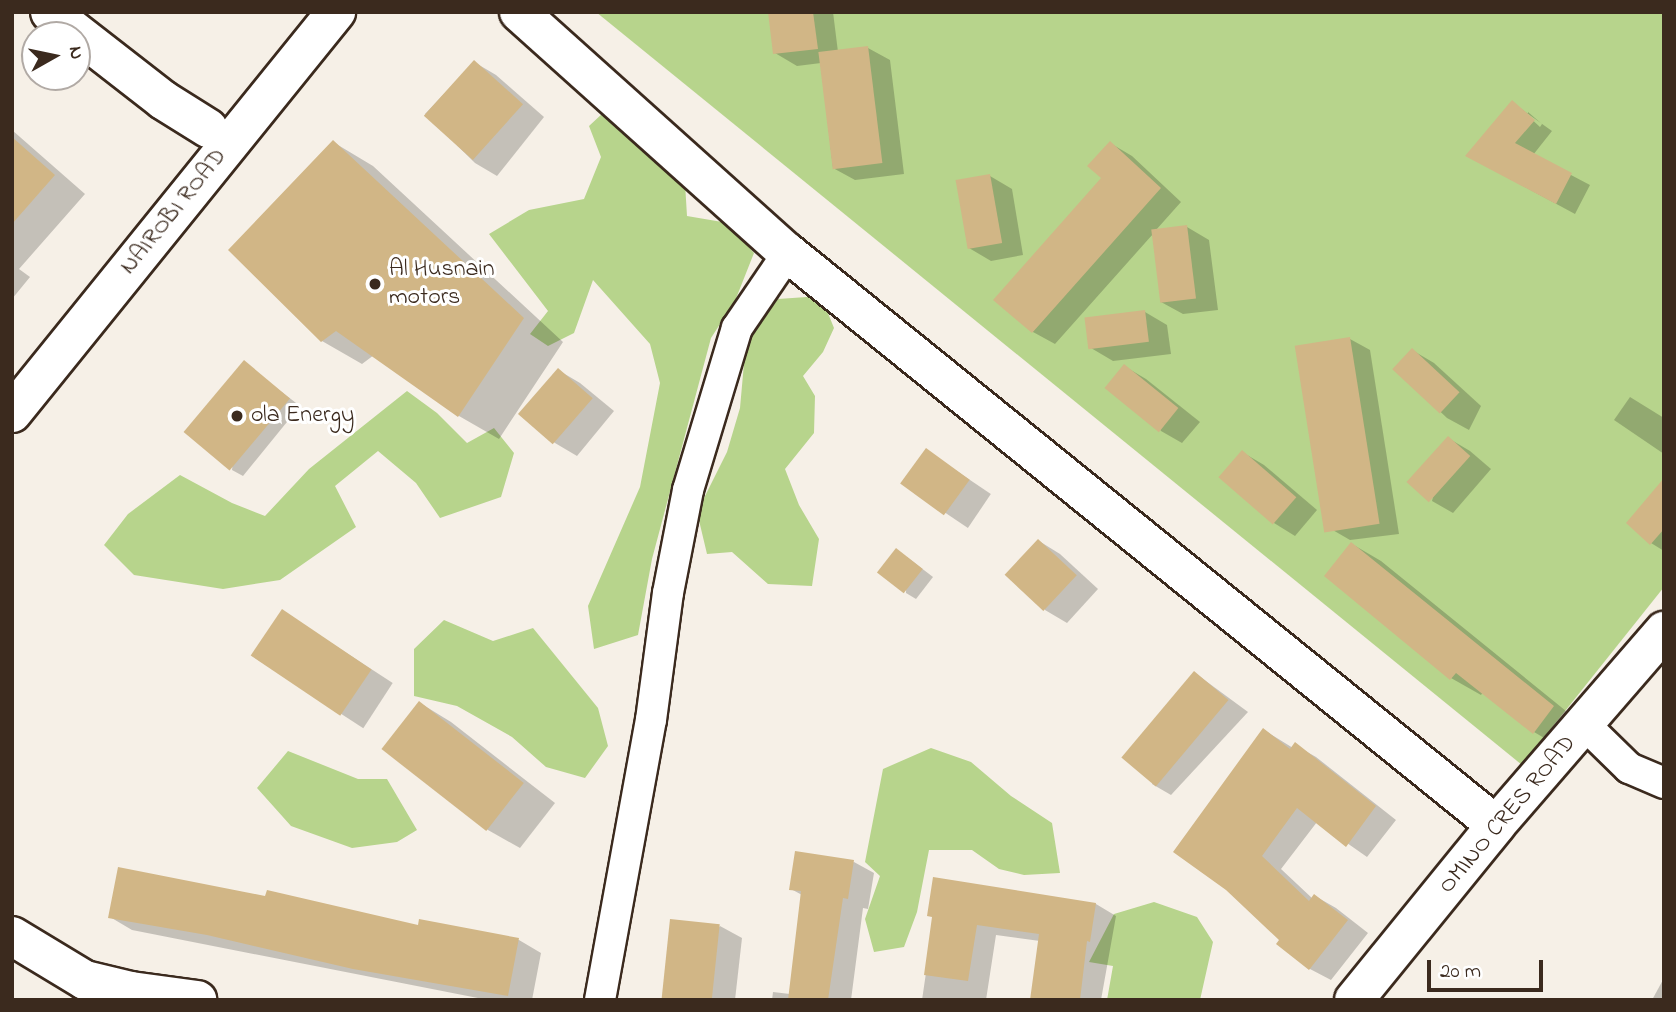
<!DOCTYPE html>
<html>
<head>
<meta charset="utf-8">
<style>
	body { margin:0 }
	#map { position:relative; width:1676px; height:1012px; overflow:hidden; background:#f6f0e7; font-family:"Indie Flower",sans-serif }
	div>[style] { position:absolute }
	.green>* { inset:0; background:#b7d48c }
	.shadow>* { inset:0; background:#0003; transform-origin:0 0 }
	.building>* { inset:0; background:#d1b686; transform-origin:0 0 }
	.roads { filter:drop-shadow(2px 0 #3b2a1e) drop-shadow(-2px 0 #3b2a1e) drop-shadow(0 2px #3b2a1e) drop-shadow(0 -2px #3b2a1e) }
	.street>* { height:30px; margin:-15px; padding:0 15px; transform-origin:15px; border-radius:15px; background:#fff }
	.secondary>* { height:38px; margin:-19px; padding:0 19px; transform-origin:19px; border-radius:19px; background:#fff }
	.highway>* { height:38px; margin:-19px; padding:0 19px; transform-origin:19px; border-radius:19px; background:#fff }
	.dots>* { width:19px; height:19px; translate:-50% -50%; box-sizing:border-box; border:4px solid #fff; border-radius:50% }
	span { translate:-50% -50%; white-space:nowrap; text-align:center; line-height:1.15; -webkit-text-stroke:6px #fff; paint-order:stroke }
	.street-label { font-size:24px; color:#3b2a1e }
	.poi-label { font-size:24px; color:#3b2a1e }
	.left { translate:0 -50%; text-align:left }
	.frame { position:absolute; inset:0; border:14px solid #3b2a1e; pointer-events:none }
	.north { position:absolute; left:21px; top:21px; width:70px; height:70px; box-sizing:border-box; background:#fff; border:2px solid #b1aaa5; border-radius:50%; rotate:81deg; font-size:19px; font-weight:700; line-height:28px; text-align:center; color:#3b2a1e }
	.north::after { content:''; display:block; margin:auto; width:24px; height:32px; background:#3b2a1e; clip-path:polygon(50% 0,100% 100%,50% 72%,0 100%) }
	.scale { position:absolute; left:1427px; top:960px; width:116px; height:32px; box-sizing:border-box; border:4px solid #3b2a1e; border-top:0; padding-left:9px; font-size:21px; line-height:24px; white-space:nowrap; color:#3b2a1e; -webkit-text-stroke:5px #fff; paint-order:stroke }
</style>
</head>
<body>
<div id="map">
	<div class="green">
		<i style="clip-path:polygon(596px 12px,1664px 12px,1664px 587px,1522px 765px)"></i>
		<i style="clip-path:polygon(603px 113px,685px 183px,687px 216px,728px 223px,754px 253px,735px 301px,711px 338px,652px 559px,638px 635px,594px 649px,588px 606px,640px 487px,660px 383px,650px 344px,593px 280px,574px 333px,548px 346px,530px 334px,548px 311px,489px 234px,529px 210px,584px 199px,601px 157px,589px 126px)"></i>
		<i style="clip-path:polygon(821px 296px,834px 328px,823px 352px,803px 376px,815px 396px,814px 433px,785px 469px,799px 505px,819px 539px,812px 586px,768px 584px,732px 552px,707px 554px,697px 512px,727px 452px,740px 408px,746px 341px,778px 299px)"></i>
		<i style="clip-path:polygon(407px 391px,437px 413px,467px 443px,494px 428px,514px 453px,501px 497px,440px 518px,416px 483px,378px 451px,335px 486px,356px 527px,280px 580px,223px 589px,134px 575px,104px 545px,128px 514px,180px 475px,232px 503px,265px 516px,309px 469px)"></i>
		<i style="clip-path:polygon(444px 620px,493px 641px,533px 628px,598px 708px,608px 746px,585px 778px,546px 767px,512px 737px,457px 706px,414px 696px,414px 649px)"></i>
		<i style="clip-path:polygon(931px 748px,971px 762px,1011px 796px,1052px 823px,1060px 873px,1024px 875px,999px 869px,972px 850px,929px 850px,917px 912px,904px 947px,874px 952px,865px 919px,880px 876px,865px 862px,883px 769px)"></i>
		<i style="clip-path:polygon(288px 751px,358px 779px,387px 779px,417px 830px,397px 842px,352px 848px,291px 826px,257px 788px)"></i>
		<i style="clip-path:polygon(1154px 902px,1197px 917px,1213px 942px,1200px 1000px,1107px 1000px,1113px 966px,1089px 962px,1114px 914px)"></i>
	</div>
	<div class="shadow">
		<i style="clip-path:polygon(769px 12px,833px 12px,838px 52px,868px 48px,890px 60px,904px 174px,855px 180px,833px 168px,821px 63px,797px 66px,775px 53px)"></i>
		<i style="clip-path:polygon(474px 62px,496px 75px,544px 117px,497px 176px,475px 163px,425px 114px)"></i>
		<i style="clip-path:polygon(evenodd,1513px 103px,1552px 131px,1533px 155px,1590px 185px,1575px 214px,1486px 166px,1513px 103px,1528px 112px,1542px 124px,1540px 127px,1528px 116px,1528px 112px)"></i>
		<i style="clip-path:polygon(12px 130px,85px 194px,19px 269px,30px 277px,12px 299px)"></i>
		<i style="clip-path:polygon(333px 142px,373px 166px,563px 342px,499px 439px,459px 416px,374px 355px,362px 364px,322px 341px)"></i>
		<i style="clip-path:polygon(1110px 143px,1132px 156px,1181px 202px,1156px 230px,1187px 227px,1209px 240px,1218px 310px,1183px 314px,1161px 302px,1153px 234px,1055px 344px,1033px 332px,996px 300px,1103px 178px)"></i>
		<i style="clip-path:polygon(990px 176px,1012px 189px,1023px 255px,991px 261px,969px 248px)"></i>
		<i style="clip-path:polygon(1145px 312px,1167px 325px,1171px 354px,1113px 361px,1091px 348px)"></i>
		<i style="clip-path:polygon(1350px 339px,1370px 350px,1399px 534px,1350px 540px,1331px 529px)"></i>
		<i style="clip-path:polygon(1412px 350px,1434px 363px,1481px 406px,1469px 430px,1447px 418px,1395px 369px)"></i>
		<i style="clip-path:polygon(244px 363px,300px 406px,243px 476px,232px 470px)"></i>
		<i style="clip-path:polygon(1124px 366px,1146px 379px,1200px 422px,1182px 443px,1161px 431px)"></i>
		<i style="clip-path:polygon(558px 370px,580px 383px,614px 411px,577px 456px,555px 443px,521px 415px)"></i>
		<i style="clip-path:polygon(1630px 397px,1664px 418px,1664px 454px,1614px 420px)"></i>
		<i style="clip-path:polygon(1448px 438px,1470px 451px,1491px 469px,1453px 513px,1432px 501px)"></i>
		<i style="left:927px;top:451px;width:77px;height:41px;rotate:34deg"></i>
		<i style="clip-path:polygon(1242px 452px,1264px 465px,1317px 510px,1295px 536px,1274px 523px)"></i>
		<i style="clip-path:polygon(1664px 481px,1664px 551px,1651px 543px)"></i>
		<i style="clip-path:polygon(1039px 541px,1060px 554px,1098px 589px,1067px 623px,1045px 610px)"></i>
		<i style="clip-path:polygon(1352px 544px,1381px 561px,1582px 724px,1563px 749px,1534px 732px,1483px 692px,1481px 695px,1451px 678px)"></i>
		<i style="clip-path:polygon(907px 557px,933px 577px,916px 599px,906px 593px)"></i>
		<i style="left:282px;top:611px;width:132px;height:54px;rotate:33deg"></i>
		<i style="clip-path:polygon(1195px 673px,1248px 712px,1171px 795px,1152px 784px)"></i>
		<i style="clip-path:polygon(420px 703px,451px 722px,555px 803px,520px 848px,488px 830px,385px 749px)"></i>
		<i style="clip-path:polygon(1264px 730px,1293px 748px,1295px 745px,1316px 757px,1396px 820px,1367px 857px,1317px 822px,1281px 869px,1313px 899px,1315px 896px,1336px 908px,1368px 933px,1331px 980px,1310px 969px,1227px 888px)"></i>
		<i style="clip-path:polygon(854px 862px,874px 873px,868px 909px,863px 908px,851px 1000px,772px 1000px,773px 992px,790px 994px,802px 895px,791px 889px)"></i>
		<i style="clip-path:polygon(934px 879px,1096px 904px,1116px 916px,1101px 1000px,1032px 1000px,1040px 941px,996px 935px,986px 1000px,922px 1000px,934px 918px)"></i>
		<i style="clip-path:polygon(110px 917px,419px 927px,421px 921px,519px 940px,541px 953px,532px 1000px,488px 1000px,132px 930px)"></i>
		<i style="clip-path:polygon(720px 926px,742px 938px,735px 1000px,663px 1000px)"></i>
		<i style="clip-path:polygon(1664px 978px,1664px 1000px,1652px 1000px)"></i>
	</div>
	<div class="building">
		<i style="clip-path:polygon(768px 12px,813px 12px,818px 49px,773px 54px)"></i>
		<i style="left:868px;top:46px;width:118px;height:50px;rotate:83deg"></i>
		<i style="left:474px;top:60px;width:66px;height:75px;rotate:42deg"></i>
		<i style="clip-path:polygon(1512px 100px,1535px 120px,1515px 143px,1572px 173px,1556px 204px,1465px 156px)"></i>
		<i style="clip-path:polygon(12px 137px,55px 175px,12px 224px)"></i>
		<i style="clip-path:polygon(333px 140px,524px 318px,458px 417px,336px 331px,321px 342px,228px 250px)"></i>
		<i style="clip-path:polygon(1110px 141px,1161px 188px,1032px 333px,993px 300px,1101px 178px,1087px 166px)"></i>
		<i style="left:990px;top:174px;width:70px;height:35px;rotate:80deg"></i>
		<i style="left:1187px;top:225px;width:74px;height:36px;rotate:83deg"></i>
		<i style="left:1145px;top:310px;width:32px;height:61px;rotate:83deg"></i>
		<i style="left:1350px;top:337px;width:189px;height:56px;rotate:81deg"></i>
		<i style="left:1412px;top:348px;width:65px;height:29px;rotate:43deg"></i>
		<i style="left:244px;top:360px;width:60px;height:94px;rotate:40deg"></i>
		<i style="left:1124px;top:364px;width:70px;height:31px;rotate:39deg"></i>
		<i style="left:558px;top:368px;width:46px;height:61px;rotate:41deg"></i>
		<i style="left:1448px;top:436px;width:30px;height:62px;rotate:42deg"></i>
		<i style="left:926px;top:448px;width:54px;height:44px;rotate:36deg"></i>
		<i style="left:1242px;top:450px;width:72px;height:36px;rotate:41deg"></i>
		<i style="clip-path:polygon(1664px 478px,1664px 529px,1650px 545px,1626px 523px)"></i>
		<i style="left:1038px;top:539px;width:53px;height:49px;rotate:43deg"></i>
		<i style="clip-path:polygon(1351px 542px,1554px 706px,1533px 734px,1456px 673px,1450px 680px,1324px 576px)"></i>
		<i style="left:896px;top:548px;width:34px;height:31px;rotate:38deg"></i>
		<i style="left:282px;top:609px;width:108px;height:56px;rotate:34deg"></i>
		<i style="left:1194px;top:671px;width:45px;height:113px;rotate:40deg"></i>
		<i style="left:419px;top:701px;width:133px;height:61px;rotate:38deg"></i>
		<i style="clip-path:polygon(1263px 728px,1290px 749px,1295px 742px,1376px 806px,1346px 847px,1297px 808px,1262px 856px,1309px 901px,1314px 894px,1348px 920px,1309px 970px,1276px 944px,1279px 940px,1226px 890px,1173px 852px)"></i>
		<i style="clip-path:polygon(795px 851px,854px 860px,848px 899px,843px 898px,828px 1000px,788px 1000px,801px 891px,789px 890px)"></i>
		<i style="clip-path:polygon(118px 867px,265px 896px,267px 890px,418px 925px,419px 919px,519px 938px,508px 996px,353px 969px,207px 935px,108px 918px)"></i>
		<i style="clip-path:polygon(933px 877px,1096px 903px,1090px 942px,1087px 941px,1080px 1000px,1030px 1000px,1039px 934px,977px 925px,968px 981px,924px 975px,932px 917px,927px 916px)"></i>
		<i style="left:670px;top:919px;width:50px;height:81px;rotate:6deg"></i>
	</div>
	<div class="roads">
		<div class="street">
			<i style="left:1584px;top:724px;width:63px;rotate:44.4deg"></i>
			<i style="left:1629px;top:768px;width:38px;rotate:23deg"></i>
			<i style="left:600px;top:1000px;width:285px;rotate:-79.7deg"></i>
			<i style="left:651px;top:720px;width:128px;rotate:-82.4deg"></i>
			<i style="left:668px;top:593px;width:105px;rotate:-79deg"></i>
			<i style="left:688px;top:490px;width:169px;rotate:-73.2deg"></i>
			<i style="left:737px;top:328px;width:91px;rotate:-55.8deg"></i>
		</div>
		<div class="secondary">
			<i style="left:50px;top:12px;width:143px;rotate:37.9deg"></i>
			<i style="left:163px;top:100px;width:53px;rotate:31.9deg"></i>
			<i style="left:519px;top:12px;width:361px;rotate:41.9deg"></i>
			<i style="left:788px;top:253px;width:910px;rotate:38.94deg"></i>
			<i style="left:12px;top:936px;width:85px;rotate:31.1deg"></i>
			<i style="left:85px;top:980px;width:47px;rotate:13.4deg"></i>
			<i style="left:131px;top:991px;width:67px;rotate:7.8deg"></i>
			<i style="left:1354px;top:1000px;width:225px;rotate:-50.9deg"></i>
			<i style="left:1496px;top:825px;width:257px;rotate:-49.1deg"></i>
		</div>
		<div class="highway">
			<i style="left:12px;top:413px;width:516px;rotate:-51.06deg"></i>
		</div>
	</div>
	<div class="dots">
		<i style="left:375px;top:284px;background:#3b2a1e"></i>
		<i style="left:237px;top:416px;background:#3b2a1e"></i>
	</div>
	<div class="street-label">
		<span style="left:174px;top:212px;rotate:-51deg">NAIROBI ROAD</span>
		<span style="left:1508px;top:815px;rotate:-50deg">OMINO CRES ROAD</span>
	</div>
	<div class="poi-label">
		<span class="left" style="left:389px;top:284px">Al Husnain<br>motors</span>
		<span class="left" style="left:251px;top:416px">ola Energy</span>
	</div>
	<div class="frame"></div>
	<div class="north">N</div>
	<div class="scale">20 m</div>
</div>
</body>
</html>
